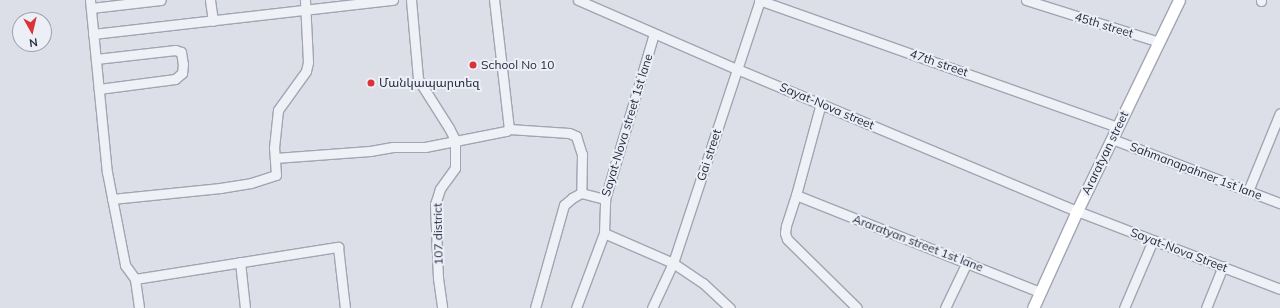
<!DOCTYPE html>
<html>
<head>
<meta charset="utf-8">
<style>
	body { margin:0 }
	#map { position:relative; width:1280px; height:308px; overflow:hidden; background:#dcdfe8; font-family:Mulish,"Noto Sans Armenian",sans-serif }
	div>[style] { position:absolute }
	.roads { filter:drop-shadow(1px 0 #a1a5b2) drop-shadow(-1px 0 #a1a5b2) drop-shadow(0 1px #a1a5b2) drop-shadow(0 -1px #a1a5b2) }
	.minor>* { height:9px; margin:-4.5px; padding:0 4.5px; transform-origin:4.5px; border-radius:4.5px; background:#eff1f6 }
	.major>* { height:11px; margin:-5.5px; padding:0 5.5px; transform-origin:5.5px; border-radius:5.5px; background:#fff }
	.dots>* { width:11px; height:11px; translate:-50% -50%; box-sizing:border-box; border:2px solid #eceff6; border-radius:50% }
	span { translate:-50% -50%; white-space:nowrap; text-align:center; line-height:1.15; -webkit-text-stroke:4px #eceff6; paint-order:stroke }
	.street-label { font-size:12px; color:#252b40 }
	.poi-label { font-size:12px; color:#252b40 }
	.left { translate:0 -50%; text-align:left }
	.north { position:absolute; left:12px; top:12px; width:40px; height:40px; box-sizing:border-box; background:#eceff6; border:1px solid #9ca1ad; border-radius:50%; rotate:172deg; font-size:11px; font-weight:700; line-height:16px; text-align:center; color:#252b40 }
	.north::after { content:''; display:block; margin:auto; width:14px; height:18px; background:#db3438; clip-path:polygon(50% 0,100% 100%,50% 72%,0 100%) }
</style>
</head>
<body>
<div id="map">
	<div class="roads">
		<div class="minor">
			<i style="left:90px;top:0;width:173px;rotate:84.4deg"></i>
			<i style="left:107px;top:172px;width:95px;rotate:79deg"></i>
			<i style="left:125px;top:265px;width:17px;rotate:54deg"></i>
			<i style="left:135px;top:279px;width:29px;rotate:82deg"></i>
			<i style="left:210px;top:0;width:21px;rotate:82deg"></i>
			<i style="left:411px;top:0;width:79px;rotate:84.9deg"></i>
			<i style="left:418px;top:79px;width:58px;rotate:57.7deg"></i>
			<i style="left:449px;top:128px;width:13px;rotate:63deg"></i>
			<i style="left:455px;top:140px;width:28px;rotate:90deg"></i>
			<i style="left:455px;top:168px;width:26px;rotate:126deg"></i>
			<i style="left:440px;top:189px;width:16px;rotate:108deg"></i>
			<i style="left:435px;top:204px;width:74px;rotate:87.7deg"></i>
			<i style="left:438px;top:278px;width:30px;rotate:82deg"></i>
			<i style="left:578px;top:0;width:173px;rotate:23.5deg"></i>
			<i style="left:737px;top:69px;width:368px;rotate:22.7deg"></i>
			<i style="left:1077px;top:211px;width:217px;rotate:21deg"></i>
			<i style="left:759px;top:0;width:381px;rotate:19.5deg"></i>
			<i style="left:1026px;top:0;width:139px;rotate:17.5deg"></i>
			<i style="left:1261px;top:1px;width:1px;rotate:-90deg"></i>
			<i style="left:91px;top:8px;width:70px;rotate:-6.5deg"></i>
			<i style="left:93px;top:34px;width:302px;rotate:-6.5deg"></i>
			<i style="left:96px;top:59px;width:80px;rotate:-6.5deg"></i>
			<i style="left:175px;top:50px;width:6px;rotate:18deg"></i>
			<i style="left:181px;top:52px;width:12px;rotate:81deg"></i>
			<i style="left:183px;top:64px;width:9px;rotate:96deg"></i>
			<i style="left:182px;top:73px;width:9px;rotate:139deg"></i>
			<i style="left:175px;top:79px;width:77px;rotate:172.5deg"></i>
			<i style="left:821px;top:103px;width:95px;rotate:105.2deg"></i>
			<i style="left:796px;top:195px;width:33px;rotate:108deg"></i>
			<i style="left:786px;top:226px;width:7px;rotate:98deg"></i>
			<i style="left:785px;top:233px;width:6px;rotate:72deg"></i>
			<i style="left:787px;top:239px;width:98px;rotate:44.6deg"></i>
			<i style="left:509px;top:129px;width:60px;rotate:3.8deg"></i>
			<i style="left:569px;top:133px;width:8px;rotate:23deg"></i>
			<i style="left:576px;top:136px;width:19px;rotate:72deg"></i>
			<i style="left:582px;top:154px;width:39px;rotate:91deg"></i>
			<i style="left:1112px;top:139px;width:180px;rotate:20.9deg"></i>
			<i style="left:275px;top:158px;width:95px;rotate:-4.2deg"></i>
			<i style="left:370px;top:151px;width:23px;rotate:-10deg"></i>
			<i style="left:393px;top:147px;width:32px"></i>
			<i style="left:425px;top:147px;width:83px;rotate:-11.2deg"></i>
			<i style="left:506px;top:131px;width:4px;rotate:-34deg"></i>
			<i style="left:509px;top:129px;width:130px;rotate:-96.6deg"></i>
			<i style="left:1248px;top:191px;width:84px;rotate:-67.7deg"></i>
			<i style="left:796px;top:195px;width:263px;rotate:21.7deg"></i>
			<i style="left:112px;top:199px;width:109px;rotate:-5.8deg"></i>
			<i style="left:220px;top:188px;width:31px;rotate:-9deg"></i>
			<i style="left:251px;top:183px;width:26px;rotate:-18deg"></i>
			<i style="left:276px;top:175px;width:27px;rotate:-94deg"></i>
			<i style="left:274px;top:148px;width:38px;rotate:-84deg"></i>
			<i style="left:278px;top:110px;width:48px;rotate:-54.3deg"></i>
			<i style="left:306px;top:71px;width:9px;rotate:-77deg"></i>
			<i style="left:308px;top:62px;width:62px;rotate:-92.8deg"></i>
			<i style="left:604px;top:233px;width:75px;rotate:23.5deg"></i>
			<i style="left:673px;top:263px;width:36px;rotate:34deg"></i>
			<i style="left:703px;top:283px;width:37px;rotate:43deg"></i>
			<i style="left:240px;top:262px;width:46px;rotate:83.8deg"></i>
			<i style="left:135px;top:279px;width:206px;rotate:-9deg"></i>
			<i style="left:338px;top:247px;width:61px;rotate:83.5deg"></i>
			<i style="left:535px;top:308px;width:107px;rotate:-74.3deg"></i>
			<i style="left:564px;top:205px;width:11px;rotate:-41deg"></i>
			<i style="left:572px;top:198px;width:10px;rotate:-29deg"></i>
			<i style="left:581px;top:193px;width:25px;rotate:14deg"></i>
			<i style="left:576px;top:308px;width:80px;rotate:-69.5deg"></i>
			<i style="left:604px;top:233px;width:34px;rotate:-88deg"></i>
			<i style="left:605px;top:199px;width:172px;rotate:-73.5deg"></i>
			<i style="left:652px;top:308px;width:50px;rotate:-65deg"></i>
			<i style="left:673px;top:263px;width:277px;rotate:-71.7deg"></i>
			<i style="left:945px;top:308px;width:51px;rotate:-64.4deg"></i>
			<i style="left:1124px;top:308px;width:74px;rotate:-66.9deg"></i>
			<i style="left:1206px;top:308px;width:45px;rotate:-68deg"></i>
		</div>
		<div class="major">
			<i style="left:1033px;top:308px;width:107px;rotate:-65.6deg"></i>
			<i style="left:1077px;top:211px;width:234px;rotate:-64.2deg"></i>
		</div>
	</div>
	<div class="dots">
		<i style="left:473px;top:65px;background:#db3438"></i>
		<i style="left:371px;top:83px;background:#db3438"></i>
	</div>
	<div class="street-label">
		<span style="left:1104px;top:25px;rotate:17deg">45th street</span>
		<span style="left:939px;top:63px;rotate:19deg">47th street</span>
		<span style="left:827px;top:106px;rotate:23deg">Sayat-Nova street</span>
		<span style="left:627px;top:125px;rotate:-73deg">Sayat-Nova street 1st lane</span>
		<span style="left:1105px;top:153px;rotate:-64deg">Araratyan street</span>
		<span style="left:709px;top:155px;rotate:-72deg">Gai street</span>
		<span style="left:1196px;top:171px;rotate:21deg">Sahmanapahner 1st lane</span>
		<span style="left:438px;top:234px;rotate:-91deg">107 district</span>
		<span style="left:918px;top:243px;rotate:21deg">Araratyan street 1st lane</span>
		<span style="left:1179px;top:250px;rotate:21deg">Sayat-Nova Street</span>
	</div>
	<div class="poi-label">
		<span class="left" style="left:481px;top:65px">School No 10</span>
		<span class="left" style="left:379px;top:83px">Մանկապարտեզ</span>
	</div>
	<div class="north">N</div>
</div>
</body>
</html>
